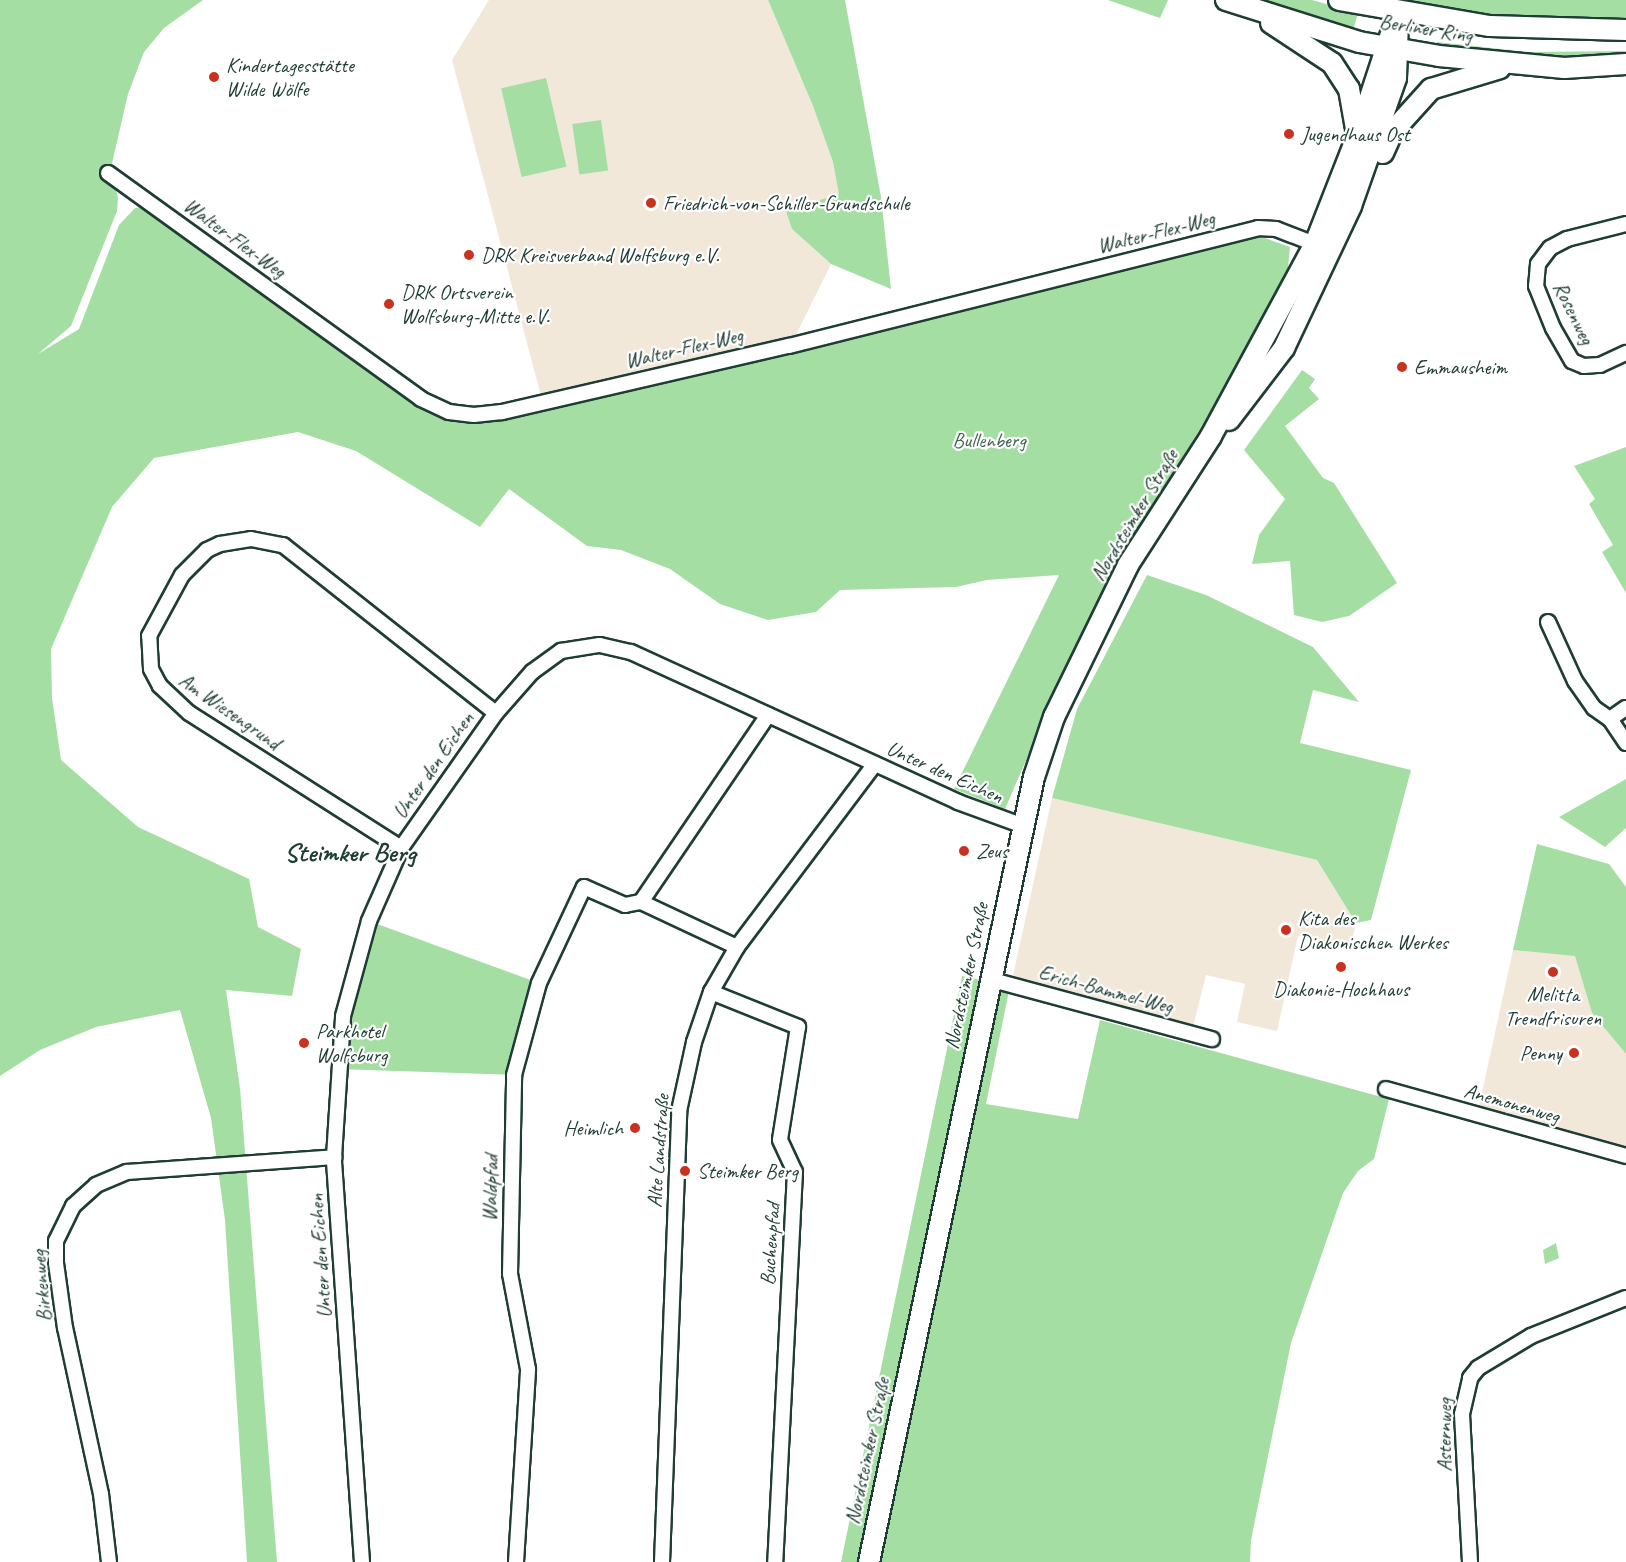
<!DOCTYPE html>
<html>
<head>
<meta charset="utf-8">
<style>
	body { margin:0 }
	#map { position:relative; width:1626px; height:1562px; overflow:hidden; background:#fff; font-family:Caveat,sans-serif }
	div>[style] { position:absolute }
	.built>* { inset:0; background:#f1e8da }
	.green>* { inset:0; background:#a5dea3; transform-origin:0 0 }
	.roads { filter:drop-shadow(2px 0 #1f3d34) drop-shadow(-2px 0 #1f3d34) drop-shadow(0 2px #1f3d34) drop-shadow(0 -2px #1f3d34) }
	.street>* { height:14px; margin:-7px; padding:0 7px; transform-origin:7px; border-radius:7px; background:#fff }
	.secondary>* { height:20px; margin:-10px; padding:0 10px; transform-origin:10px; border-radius:10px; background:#fff }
	.dots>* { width:16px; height:16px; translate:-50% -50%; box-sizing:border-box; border:3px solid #fff; border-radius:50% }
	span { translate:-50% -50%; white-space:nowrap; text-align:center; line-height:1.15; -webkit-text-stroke:4.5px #fff; paint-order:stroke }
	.street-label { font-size:21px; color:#1f3d34 }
	.poi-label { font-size:21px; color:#1f3d34 }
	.left { translate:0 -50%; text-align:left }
	.right { translate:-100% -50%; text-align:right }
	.park-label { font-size:21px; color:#406550 }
	.district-label { font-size:27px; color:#1f3d34; font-weight:700 }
</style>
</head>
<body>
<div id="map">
	<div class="built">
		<i style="clip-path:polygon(489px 0,768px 0,813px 106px,833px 162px,840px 194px,792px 229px,831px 264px,792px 343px,541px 396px,452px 60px)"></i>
		<i style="clip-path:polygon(1052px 798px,1317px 860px,1356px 923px,1351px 946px,1298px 936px,1277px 1031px,1237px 1022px,1245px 984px,1206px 975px,1192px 1031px,1012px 980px)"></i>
		<i style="clip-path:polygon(1513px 950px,1575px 955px,1592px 1013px,1626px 1054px,1626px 1154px,1478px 1111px)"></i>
	</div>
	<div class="green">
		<i style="clip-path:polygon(0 0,203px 0,164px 28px,144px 52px,128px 94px,111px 168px,118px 198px,117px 211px,71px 326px,38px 354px,79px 329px,119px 225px,135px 208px,148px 206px,418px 406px,448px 419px,474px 422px,504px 418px,1196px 244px,1259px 236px,1290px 247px,1286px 289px,1137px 532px,1078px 640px,1005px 809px,954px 789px,1059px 575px,987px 580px,956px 587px,840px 590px,816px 612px,768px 620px,720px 604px,670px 569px,621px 550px,587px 546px,509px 489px,480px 527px,356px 451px,298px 432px,154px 458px,112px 507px,51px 649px,52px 698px,61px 760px,138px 827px,249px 879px,258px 927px,301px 949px,292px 996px,226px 990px,240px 1088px,277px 1562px,247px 1562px,225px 1220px,211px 1118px,180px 1010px,96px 1027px,40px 1050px,0 1076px)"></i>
		<i style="clip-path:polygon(768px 0,845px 0,881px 197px,891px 289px,831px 264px,792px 229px,786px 211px,839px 194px,833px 162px,813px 106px)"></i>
		<i style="clip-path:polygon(1108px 0,1168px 0,1160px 18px)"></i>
		<i style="clip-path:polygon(1259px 0,1312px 0,1358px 13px,1353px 30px)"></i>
		<i style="clip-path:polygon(1381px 0,1626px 0,1626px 21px,1524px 22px)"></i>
		<i style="clip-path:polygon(1437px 42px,1529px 52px,1626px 51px,1626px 56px,1529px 57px,1437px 46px)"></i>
		<i style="left:546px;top:78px;width:91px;height:46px;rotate:77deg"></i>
		<i style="left:601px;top:120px;width:51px;height:29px;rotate:82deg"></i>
		<i style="clip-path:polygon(1302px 370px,1315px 379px,1309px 388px,1319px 399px,1285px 426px,1323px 478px,1334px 483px,1397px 583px,1349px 616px,1322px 622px,1294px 615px,1290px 561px,1252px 564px,1259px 535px,1285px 499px,1244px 450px)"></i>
		<i style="clip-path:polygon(1626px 447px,1626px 593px,1602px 552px,1613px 545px,1589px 504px,1595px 499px,1574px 466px)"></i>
		<i style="clip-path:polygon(1147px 575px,1206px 595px,1313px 647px,1359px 702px,1313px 690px,1300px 743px,1411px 770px,1371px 920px,1356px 923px,1317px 860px,1052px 798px,1077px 709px)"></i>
		<i style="clip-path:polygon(1626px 779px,1626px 828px,1605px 847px,1559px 817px)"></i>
		<i style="clip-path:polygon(1537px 844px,1609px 864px,1626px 887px,1626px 1054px,1592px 1013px,1575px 956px,1513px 950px)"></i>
		<i style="clip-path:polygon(369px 921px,539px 983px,514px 1075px,337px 1069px)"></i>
		<i style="clip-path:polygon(962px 976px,1010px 986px,986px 1104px,1078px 1119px,1100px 1020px,1389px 1099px,1374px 1159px,1358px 1171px,1343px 1193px,1291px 1343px,1251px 1540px,1250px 1562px,841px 1562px)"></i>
		<i style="clip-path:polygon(1556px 1243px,1559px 1258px,1545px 1264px,1543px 1250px)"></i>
	</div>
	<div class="roads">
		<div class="street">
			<i style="left:108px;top:173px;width:386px;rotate:35.8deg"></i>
			<i style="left:421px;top:399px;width:31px;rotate:25deg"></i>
			<i style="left:449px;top:412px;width:25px;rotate:7deg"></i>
			<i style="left:474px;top:415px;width:28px;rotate:-6deg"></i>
			<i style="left:502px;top:412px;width:294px;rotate:-13deg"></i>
			<i style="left:789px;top:346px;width:484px;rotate:-14.1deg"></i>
			<i style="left:1258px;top:228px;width:18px;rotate:3deg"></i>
			<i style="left:1276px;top:229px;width:50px;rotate:21deg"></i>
			<i style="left:1626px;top:224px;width:61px;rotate:165.7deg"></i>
			<i style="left:1567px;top:239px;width:19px;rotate:152deg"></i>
			<i style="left:1550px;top:248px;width:20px;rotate:127deg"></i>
			<i style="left:1538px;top:264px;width:22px;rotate:95deg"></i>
			<i style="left:1536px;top:286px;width:45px;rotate:68deg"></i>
			<i style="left:1553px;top:328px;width:38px;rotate:60deg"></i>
			<i style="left:1572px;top:361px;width:13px;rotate:23deg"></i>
			<i style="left:1584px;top:366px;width:16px;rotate:-4deg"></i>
			<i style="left:1600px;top:365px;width:29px;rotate:-25deg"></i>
			<i style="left:1548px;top:622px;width:65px;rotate:65.4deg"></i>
			<i style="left:1575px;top:681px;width:33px;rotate:55deg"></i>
			<i style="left:1594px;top:708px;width:19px;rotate:35deg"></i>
			<i style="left:1610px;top:719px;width:29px;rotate:56deg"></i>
			<i style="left:1610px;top:719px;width:19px;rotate:-35deg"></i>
			<i style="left:401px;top:848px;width:251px;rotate:-147.5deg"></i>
			<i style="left:189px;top:713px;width:40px;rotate:-137deg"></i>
			<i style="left:160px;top:686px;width:19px;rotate:-118deg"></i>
			<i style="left:151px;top:669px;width:33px;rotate:-93deg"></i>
			<i style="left:149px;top:636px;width:69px;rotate:-61.6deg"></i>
			<i style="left:182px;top:575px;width:35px;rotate:-45deg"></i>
			<i style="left:207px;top:550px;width:14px;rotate:-25deg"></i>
			<i style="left:220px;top:544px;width:31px;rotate:-9deg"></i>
			<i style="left:251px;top:539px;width:33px;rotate:11deg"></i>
			<i style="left:283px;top:545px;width:271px;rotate:38.3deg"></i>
			<i style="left:641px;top:902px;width:226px;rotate:-55.8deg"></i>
			<i style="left:989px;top:979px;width:231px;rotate:15.1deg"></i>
			<i style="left:711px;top:992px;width:94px;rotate:21.9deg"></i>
			<i style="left:798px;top:1027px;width:114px;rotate:99.1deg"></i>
			<i style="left:780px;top:1140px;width:35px;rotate:65deg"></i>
			<i style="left:795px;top:1172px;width:391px;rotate:92.9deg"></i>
			<i style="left:1386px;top:1089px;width:249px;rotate:15.6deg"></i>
			<i style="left:109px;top:1562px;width:68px;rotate:-96.7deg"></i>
			<i style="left:101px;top:1494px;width:170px;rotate:-102.2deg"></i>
			<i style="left:65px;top:1328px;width:66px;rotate:-97.9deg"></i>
			<i style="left:56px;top:1263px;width:22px;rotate:-90deg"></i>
			<i style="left:56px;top:1241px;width:39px;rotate:-64deg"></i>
			<i style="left:73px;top:1206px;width:31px;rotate:-42deg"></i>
			<i style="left:96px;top:1185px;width:34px;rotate:-23deg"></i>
			<i style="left:127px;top:1172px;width:208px;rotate:-4.1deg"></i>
			<i style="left:362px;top:1562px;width:406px;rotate:-94deg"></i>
			<i style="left:334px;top:1157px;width:141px;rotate:-86.3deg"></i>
			<i style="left:343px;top:1016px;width:98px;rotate:-74.7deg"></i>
			<i style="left:369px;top:921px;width:80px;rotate:-66.3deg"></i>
			<i style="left:401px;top:848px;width:165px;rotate:-54.9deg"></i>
			<i style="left:496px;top:713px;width:55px;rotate:-48.7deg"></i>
			<i style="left:532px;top:672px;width:36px;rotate:-36deg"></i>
			<i style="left:561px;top:651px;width:39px;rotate:-9deg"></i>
			<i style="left:600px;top:645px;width:32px;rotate:13deg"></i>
			<i style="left:631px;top:652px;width:360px;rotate:24.6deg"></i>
			<i style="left:958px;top:802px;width:67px;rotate:20.1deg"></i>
			<i style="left:516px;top:1562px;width:193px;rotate:-86.4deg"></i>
			<i style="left:528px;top:1369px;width:97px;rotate:-100.7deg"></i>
			<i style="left:510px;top:1274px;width:199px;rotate:-88.8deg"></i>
			<i style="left:514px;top:1075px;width:95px;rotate:-74.8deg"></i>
			<i style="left:539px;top:983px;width:106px;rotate:-64.9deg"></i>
			<i style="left:584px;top:887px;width:45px;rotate:23.7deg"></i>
			<i style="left:625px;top:905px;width:16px;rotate:-11deg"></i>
			<i style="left:641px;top:902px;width:106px;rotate:25.1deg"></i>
			<i style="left:662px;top:1562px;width:451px;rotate:-87.8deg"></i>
			<i style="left:679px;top:1111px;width:71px;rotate:-77.7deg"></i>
			<i style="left:694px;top:1042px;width:53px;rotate:-71.2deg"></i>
			<i style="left:711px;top:992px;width:52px;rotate:-60deg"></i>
			<i style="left:737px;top:947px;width:229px;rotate:-53deg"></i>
			<i style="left:1470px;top:1562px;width:148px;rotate:-93.1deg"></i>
			<i style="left:1462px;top:1414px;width:37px;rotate:-77deg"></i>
			<i style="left:1470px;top:1378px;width:13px;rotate:-51deg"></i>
			<i style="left:1478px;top:1368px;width:62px;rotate:-31.1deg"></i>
			<i style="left:1531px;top:1336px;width:102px;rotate:-21.8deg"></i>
		</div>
		<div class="secondary">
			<i style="left:1226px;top:0;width:139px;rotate:17.5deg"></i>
			<i style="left:1359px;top:42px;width:81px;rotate:9.9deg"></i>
			<i style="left:1439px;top:56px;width:126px;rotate:5.5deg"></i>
			<i style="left:1564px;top:68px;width:62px;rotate:-3.7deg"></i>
			<i style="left:1339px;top:0;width:153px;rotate:9.8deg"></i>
			<i style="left:1490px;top:26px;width:136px;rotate:1.7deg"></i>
			<i style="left:1271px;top:23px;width:73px;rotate:33.3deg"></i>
			<i style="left:1332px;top:63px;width:31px;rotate:57deg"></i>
			<i style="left:1349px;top:89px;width:39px;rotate:80deg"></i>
			<i style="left:1383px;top:153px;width:24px;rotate:-66deg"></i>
			<i style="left:1393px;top:131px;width:57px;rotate:-47.9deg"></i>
			<i style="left:1431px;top:89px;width:72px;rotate:-16.9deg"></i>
			<i style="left:1229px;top:420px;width:91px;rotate:-52.6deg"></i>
			<i style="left:1284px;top:348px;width:157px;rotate:-64.7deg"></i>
			<i style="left:1351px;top:206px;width:136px;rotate:-70.6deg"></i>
			<i style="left:1396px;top:78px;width:57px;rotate:-88deg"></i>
			<i style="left:869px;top:1562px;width:802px;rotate:-78.13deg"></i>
			<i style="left:1034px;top:777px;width:63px;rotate:-71.6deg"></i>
			<i style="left:1054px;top:717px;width:169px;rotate:-64deg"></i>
			<i style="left:1128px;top:565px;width:153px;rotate:-57.2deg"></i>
			<i style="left:1211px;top:436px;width:218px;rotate:-61.6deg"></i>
			<i style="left:1315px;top:244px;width:115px;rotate:-68.6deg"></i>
			<i style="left:1357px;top:137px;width:132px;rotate:-71.8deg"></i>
		</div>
	</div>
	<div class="dots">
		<i style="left:214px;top:77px;background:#c8321e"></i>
		<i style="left:1289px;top:134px;background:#c8321e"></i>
		<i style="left:651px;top:203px;background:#c8321e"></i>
		<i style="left:469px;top:255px;background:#c8321e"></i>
		<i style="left:389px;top:304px;background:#c8321e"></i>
		<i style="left:1402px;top:367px;background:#c8321e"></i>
		<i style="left:964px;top:851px;background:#c8321e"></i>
		<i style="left:1286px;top:930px;background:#c8321e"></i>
		<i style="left:1341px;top:967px;background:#c8321e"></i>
		<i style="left:1553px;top:972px;background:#c8321e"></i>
		<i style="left:304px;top:1043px;background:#c8321e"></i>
		<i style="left:1574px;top:1053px;background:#c8321e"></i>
		<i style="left:635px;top:1128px;background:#c8321e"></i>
		<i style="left:685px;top:1171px;background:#c8321e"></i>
	</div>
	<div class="street-label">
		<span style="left:1426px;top:28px;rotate:9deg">Berliner Ring</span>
		<span style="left:1156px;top:232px;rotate:-14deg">Walter-Flex-Weg</span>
		<span style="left:235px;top:238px;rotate:36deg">Walter-Flex-Weg</span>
		<span style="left:1574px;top:313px;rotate:64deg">Rosenweg</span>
		<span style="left:684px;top:348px;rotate:-13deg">Walter-Flex-Weg</span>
		<span style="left:1134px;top:515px;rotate:-59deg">Nordsteimker Straße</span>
		<span style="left:230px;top:711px;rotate:35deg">Am Wiesengrund</span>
		<span style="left:433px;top:765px;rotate:-55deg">Unter den Eichen</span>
		<span style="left:945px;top:772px;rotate:24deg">Unter den Eichen</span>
		<span style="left:966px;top:976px;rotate:-78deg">Nordsteimker Straße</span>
		<span style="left:1106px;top:989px;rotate:15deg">Erich-Bammel-Weg</span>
		<span style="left:1512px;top:1103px;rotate:16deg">Anemonenweg</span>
		<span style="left:658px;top:1151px;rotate:-86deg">Alte Landstraße</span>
		<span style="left:490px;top:1188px;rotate:-89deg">Waldpfad</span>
		<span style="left:770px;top:1244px;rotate:-86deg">Buchenpfad</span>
		<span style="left:320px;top:1256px;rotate:-94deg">Unter den Eichen</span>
		<span style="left:41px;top:1286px;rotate:-95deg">Birkenweg</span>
		<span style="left:1444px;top:1435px;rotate:-90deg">Asternweg</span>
		<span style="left:867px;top:1451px;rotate:-78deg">Nordsteimker Straße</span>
	</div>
	<div class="poi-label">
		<span class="left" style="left:226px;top:77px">Kindertagesstätte<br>Wilde Wölfe</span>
		<span class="left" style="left:1301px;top:134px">Jugendhaus Ost</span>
		<span class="left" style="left:663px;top:203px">Friedrich-von-Schiller-Grundschule</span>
		<span class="left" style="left:481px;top:255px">DRK Kreisverband Wolfsburg e.V.</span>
		<span class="left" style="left:401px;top:304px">DRK Ortsverein<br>Wolfsburg-Mitte e.V.</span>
		<span class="left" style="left:1414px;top:367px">Emmausheim</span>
		<span class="left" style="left:976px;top:851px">Zeus</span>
		<span class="left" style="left:1298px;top:930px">Kita des<br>Diakonischen Werkes</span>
		<span style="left:1341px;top:989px">Diakonie-Hochhaus</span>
		<span style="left:1553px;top:1006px">Melitta<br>Trendfrisuren</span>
		<span class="left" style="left:316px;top:1043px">Parkhotel<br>Wolfsburg</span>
		<span class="right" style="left:1562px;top:1053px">Penny</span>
		<span class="right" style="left:623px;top:1128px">Heimlich</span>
		<span class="left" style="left:697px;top:1171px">Steimker Berg</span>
	</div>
	<div class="park-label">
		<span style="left:989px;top:440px">Bullenberg</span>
	</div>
	<div class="district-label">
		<span style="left:350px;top:853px">Steimker Berg</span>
	</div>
</div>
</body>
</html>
